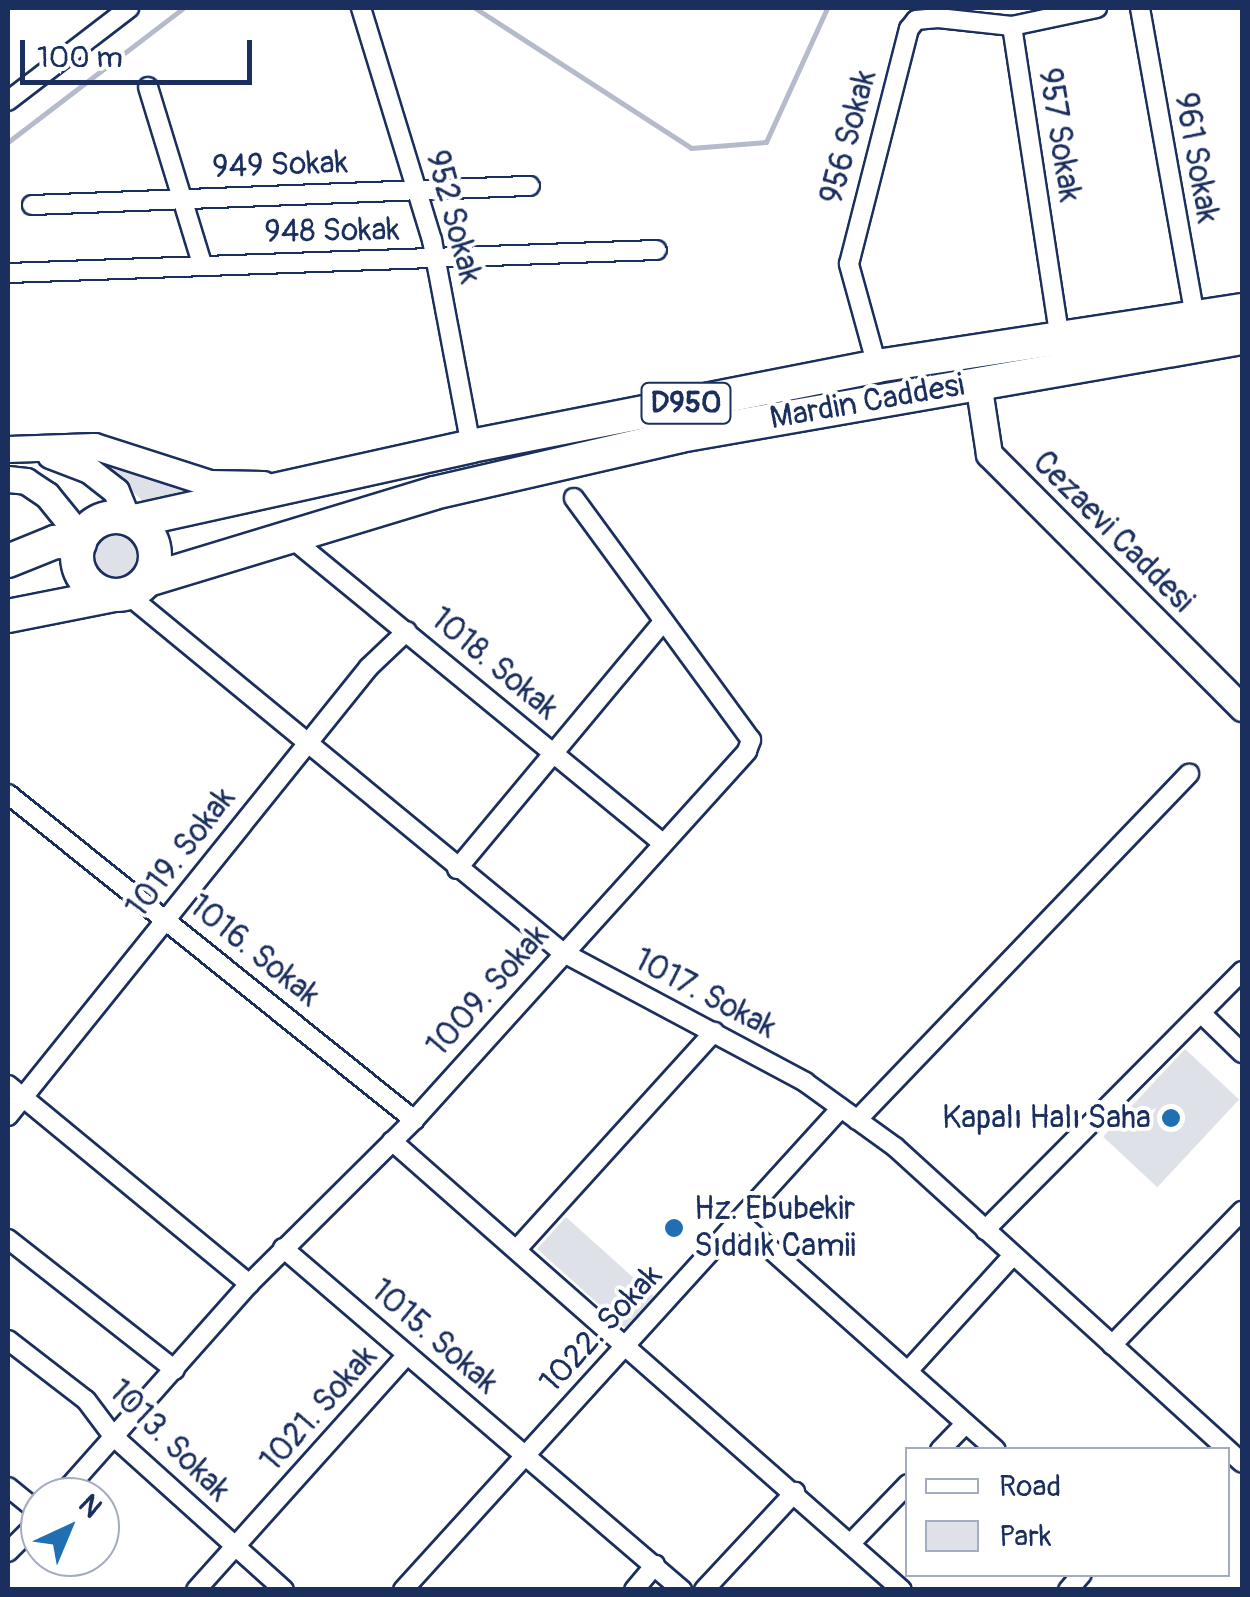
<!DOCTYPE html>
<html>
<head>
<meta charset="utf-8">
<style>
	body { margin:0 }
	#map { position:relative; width:1250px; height:1597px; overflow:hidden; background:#fff; font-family:Pangolin,sans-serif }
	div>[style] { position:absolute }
	.green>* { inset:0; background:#dee1e7; transform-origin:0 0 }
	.round { border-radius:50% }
	.stream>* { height:5px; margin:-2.5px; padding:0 2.5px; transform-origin:2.5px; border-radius:2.5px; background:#b5bbca }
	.roads { filter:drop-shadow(2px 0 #1b2f5e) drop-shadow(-2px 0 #1b2f5e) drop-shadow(0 2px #1b2f5e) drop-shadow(0 -2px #1b2f5e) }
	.street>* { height:18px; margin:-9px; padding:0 9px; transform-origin:9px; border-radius:9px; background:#fff }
	.secondary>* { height:25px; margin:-12.5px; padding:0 12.5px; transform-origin:12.5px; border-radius:12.5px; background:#fff }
	.highway>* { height:32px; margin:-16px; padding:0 16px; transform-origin:16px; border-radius:16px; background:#fff }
	.highway>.ring { margin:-16px; padding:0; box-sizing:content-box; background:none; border:32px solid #fff; border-radius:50% }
	.dots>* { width:28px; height:28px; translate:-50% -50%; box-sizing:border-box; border:5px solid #fff; border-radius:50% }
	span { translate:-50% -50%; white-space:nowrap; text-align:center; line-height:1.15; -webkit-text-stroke:8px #fff; paint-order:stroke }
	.shield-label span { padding:2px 8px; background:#fff; border:2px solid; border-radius:8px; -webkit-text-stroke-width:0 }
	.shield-label { font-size:30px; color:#1b2f5e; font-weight:700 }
	.street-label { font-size:32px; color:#1b2f5e }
	.poi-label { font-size:32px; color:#1b2f5e }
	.right { translate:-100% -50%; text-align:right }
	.left { translate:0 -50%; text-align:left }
	.frame { position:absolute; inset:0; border:10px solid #1b2f5e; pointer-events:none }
	.legend { position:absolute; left:905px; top:1447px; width:325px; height:130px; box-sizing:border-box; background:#fff; border:2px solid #a4acbf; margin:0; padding:12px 18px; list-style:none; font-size:30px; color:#1b2f5e }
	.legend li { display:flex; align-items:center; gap:20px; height:50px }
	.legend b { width:50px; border:2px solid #a4acbf }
	.north { position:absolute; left:20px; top:1477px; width:100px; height:100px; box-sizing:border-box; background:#fff; border:2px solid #a4acbf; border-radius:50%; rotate:44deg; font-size:28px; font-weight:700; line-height:40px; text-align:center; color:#1b2f5e }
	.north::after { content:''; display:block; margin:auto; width:35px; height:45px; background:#1f6fb2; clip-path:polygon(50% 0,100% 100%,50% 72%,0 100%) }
	.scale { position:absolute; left:20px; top:40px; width:232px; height:45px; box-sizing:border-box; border:5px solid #1b2f5e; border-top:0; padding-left:12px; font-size:30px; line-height:35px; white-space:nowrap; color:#1b2f5e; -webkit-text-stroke:8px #fff; paint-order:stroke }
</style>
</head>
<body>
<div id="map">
	<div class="green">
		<i style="clip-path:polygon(97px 460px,157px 474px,185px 490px,145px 503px)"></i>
		<i class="round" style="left:92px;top:532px;width:46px;height:46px"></i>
		<i style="left:1185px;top:1049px;width:74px;height:120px;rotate:43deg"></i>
		<i style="left:566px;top:1217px;width:119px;height:43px;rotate:42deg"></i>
	</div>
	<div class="stream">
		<i style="left:475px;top:8px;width:257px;rotate:32.9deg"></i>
		<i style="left:691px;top:148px;width:75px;rotate:-4.6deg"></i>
		<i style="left:766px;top:142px;width:147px;rotate:-65.5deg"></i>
		<i style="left:8px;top:142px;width:220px;rotate:-37.4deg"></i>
	</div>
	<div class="roads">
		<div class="street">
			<i style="left:361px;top:8px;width:243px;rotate:73deg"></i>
			<i style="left:432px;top:240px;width:210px;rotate:79.3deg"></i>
			<i style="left:1140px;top:8px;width:315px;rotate:79.9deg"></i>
			<i style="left:1012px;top:26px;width:316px;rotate:81.3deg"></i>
			<i style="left:148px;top:87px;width:185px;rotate:73deg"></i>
			<i style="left:8px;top:101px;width:153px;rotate:-37.5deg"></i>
			<i style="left:32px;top:205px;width:498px;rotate:-2.2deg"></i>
			<i style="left:8px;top:273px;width:649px;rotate:-2.03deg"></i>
			<i style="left:877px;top:366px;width:106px;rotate:-105.4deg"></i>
			<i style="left:849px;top:264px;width:243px;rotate:-75.7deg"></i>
			<i style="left:909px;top:29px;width:11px;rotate:-52deg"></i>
			<i style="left:916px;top:20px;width:22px;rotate:-5deg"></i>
			<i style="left:938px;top:18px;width:74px;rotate:6.2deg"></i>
			<i style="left:1012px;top:26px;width:87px;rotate:-12deg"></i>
			<i style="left:290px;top:537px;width:482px;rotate:39.4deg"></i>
			<i style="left:127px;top:594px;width:563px;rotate:39.45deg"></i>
			<i style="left:562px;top:952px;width:276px;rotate:28.1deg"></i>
			<i style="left:805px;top:1082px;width:111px;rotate:35.8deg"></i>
			<i style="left:895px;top:1147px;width:469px;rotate:42.3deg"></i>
			<i style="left:8px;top:794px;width:521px;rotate:38.76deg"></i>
			<i style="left:457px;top:869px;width:320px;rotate:-50.2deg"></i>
			<i style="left:1202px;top:1014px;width:56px;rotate:44.3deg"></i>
			<i style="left:8px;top:1085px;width:313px;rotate:39.5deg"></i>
			<i style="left:8px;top:1116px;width:576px;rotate:-51.2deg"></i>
			<i style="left:369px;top:667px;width:52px;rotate:-43.5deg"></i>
			<i style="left:857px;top:1120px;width:480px;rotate:-46.2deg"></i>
			<i style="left:392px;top:1141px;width:679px;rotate:41.36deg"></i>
			<i style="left:741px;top:1223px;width:341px;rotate:41.7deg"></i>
			<i style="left:985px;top:1230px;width:365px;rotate:-45.2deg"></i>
			<i style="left:8px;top:1239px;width:212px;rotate:38.1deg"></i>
			<i style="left:283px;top:1248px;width:526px;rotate:40.6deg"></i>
			<i style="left:518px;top:1248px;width:292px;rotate:-47.8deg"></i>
			<i style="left:8px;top:1340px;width:98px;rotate:37.6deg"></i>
			<i style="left:86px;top:1400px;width:45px;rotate:53.1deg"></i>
			<i style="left:113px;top:1436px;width:230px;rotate:42deg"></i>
			<i style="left:1112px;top:1345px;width:187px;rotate:-45.9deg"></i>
			<i style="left:908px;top:1371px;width:156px;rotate:-47.8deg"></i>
			<i style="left:940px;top:1450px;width:37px;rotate:-46deg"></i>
			<i style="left:8px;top:1487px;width:41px;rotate:39.1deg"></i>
			<i style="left:60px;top:1497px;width:285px;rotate:-48.4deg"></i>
			<i style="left:249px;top:1284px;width:233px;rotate:-44.8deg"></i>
			<i style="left:414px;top:1120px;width:497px;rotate:-47.9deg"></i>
			<i style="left:747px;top:751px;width:12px;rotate:-70deg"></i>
			<i style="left:751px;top:740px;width:300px;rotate:-126.2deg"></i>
			<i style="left:851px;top:1543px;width:82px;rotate:-46deg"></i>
			<i style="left:8px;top:1552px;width:45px;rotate:-45deg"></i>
			<i style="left:196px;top:1590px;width:313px;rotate:-48.1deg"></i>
			<i style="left:403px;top:1590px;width:651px;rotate:-47.74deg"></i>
			<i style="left:634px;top:1590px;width:33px;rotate:-50deg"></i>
			<i style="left:704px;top:1590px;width:134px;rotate:-47.1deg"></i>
			<i style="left:1068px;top:1590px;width:21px;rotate:-49deg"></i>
		</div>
		<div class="secondary">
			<i style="left:978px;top:382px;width:73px;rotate:81.3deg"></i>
			<i style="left:989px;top:454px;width:359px;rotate:45.1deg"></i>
			<i style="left:8px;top:449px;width:86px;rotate:-2deg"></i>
			<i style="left:94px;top:446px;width:121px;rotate:17.8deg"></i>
			<i style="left:209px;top:483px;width:54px;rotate:1.1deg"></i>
			<i style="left:50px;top:455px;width:42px;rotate:21deg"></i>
			<i style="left:89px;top:470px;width:34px;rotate:38deg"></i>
			<i style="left:116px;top:491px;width:29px;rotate:68deg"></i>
			<i style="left:8px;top:479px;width:18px;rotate:6deg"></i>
			<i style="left:26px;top:481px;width:25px;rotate:34deg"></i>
			<i style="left:47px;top:495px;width:54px;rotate:51deg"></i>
		</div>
		<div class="highway">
			<i class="ring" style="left:77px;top:517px;width:46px;height:46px"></i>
			<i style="left:134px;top:521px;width:345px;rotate:-12.5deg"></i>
			<i style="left:471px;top:446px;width:414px;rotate:-11.1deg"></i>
			<i style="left:877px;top:366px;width:369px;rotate:-8.7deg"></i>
			<i style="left:8px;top:561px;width:51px;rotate:-22deg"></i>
			<i style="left:55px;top:542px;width:25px;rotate:2deg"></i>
			<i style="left:148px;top:580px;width:299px;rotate:-16.9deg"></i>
			<i style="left:434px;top:493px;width:253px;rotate:-13deg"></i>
			<i style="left:680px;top:436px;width:570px;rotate:-9.89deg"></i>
			<i style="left:8px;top:616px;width:108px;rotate:-11.2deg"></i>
		</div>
	</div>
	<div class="dots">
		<i style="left:1171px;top:1118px;background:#1f6fb2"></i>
		<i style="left:674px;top:1228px;background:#1f6fb2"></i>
	</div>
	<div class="shield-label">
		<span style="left:686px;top:403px">D950</span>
	</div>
	<div class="street-label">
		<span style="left:1059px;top:135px;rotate:81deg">957 Sokak</span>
		<span style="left:849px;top:137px;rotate:-75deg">956 Sokak</span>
		<span style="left:1196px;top:158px;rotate:80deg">961 Sokak</span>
		<span style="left:280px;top:165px;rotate:-2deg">949 Sokak</span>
		<span style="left:453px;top:217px;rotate:75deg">952 Sokak</span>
		<span style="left:332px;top:231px;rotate:-1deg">948 Sokak</span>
		<span style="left:867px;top:402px;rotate:-10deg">Mardin Caddesi</span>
		<span style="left:1113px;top:532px;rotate:45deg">Cezaevi Caddesi</span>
		<span style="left:494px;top:664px;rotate:40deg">1018. Sokak</span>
		<span style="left:181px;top:853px;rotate:-52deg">1019. Sokak</span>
		<span style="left:254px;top:951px;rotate:39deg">1016. Sokak</span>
		<span style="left:488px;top:991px;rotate:-48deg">1009. Sokak</span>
		<span style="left:705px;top:994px;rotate:28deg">1017. Sokak</span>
		<span style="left:601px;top:1329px;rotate:-47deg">1022. Sokak</span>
		<span style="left:434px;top:1337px;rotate:41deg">1015. Sokak</span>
		<span style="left:319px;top:1409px;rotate:-48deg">1021. Sokak</span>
		<span style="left:169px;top:1441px;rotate:45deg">1013. Sokak</span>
	</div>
	<div class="poi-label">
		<span class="right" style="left:1151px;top:1118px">Kapalı Halı Saha</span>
		<span class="left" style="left:694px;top:1228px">Hz. Ebubekir<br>Sıddık Camii</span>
	</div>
	<div class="frame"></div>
	<ul class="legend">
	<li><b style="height:12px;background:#fff"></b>Road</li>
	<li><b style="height:28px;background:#dee1e7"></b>Park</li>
	</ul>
	<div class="north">N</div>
	<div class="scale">100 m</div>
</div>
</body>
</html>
